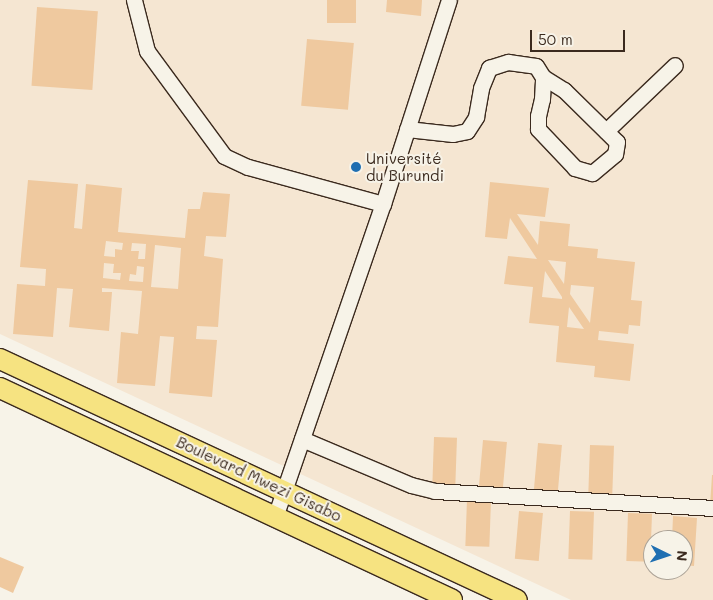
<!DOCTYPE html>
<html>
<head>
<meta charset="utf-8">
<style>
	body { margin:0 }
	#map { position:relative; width:713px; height:600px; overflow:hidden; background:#f7f3e8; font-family:Mali,sans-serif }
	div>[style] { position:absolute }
	.built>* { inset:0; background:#f5e6d2 }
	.building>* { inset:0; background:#efc99f; transform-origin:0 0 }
	.roads { filter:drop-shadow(1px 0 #3b2a1e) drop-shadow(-1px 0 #3b2a1e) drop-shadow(0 1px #3b2a1e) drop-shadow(0 -1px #3b2a1e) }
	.minor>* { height:15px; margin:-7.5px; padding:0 7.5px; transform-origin:7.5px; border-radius:7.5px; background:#f7f3e8 }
	.major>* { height:20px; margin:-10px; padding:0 10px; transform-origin:10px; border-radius:10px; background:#f6e381 }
	.dots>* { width:14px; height:14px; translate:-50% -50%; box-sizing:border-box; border:2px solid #f7f3e8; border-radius:50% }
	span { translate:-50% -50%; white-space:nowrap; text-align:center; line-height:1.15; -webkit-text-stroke:4px #f7f3e8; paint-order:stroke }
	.poi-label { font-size:15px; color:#3b2a1e }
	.left { translate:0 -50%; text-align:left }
	.street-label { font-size:15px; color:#3b2a1e }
	.north { position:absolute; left:643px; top:530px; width:50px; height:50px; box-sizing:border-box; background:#f7f3e8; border:1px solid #aca397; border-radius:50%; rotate:94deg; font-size:14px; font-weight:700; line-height:20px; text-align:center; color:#3b2a1e }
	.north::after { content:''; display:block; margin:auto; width:18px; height:22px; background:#1f6fb2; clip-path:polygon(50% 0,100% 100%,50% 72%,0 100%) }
	.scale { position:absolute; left:530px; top:30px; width:95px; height:22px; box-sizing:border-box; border:2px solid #3b2a1e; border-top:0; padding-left:6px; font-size:15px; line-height:18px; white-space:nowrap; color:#3b2a1e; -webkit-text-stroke:4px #f7f3e8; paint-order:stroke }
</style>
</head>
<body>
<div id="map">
	<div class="built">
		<i style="clip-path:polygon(evenodd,0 0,713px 0,713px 600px,571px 600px,0 334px,0 0,653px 540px,683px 540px,683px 570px,653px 570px,653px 540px)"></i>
	</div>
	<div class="building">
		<i style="left:327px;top:0;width:29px;height:23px"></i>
		<i style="clip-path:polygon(387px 0,422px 0,421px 16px,386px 12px)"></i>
		<i style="left:37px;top:7px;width:61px;height:79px;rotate:4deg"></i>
		<i style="left:307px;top:39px;width:47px;height:67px;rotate:5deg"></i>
		<i style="clip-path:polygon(evenodd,28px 180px,78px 184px,74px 228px,82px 229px,86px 184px,122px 188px,118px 232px,185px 238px,188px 209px,200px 209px,203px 192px,230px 194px,226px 237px,206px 236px,204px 256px,223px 259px,218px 327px,197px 326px,196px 339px,217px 340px,212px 397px,169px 393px,174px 337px,160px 336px,155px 386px,117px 383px,121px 332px,138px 334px,142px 291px,102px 288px,102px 292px,112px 292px,109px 331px,69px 327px,73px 289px,57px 288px,53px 337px,13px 334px,17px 284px,45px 286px,46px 269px,20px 267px,28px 180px,106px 241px,123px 243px,122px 250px,115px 249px,115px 257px,104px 256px,106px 241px,28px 180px,132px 243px,146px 244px,145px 259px,138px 259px,139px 251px,131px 251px,132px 243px,28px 180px,155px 245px,181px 248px,178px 289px,151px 287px,155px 245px,28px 180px,104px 263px,114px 264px,113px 273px,121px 273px,120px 280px,103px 278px,104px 263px,28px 180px,137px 266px,144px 267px,143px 282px,129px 281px,130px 274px,136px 275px,137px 266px)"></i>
		<i style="clip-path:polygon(evenodd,490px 182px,549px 188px,545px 217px,517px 214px,538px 245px,540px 221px,570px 224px,568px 246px,598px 249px,597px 258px,635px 262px,631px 300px,642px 301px,640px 326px,629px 325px,628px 334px,599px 331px,598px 340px,634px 344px,630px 381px,594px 377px,595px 366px,556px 362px,559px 326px,529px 323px,533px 287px,504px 284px,508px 256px,537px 259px,510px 218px,507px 239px,485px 237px,490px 182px,548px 260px,566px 262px,564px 284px,548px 260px,490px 182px,545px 271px,562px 297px,562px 299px,542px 297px,545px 271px,490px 182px,571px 285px,594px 287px,590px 323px,570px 294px,571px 285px,490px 182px,569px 307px,584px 329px,567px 327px,569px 307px)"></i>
		<i style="left:434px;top:437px;width:23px;height:48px;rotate:2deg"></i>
		<i style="left:483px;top:440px;width:24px;height:48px;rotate:5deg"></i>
		<i style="left:538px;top:443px;width:24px;height:48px;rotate:5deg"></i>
		<i style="left:590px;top:445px;width:24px;height:48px;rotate:2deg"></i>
		<i style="clip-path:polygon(712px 475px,713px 475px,713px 507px,710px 506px)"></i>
		<i style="left:467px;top:499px;width:24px;height:47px;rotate:2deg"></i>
		<i style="left:519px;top:511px;width:24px;height:48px;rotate:5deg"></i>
		<i style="left:570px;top:511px;width:24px;height:48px;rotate:2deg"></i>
		<i style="left:628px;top:513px;width:24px;height:48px;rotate:2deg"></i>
		<i style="clip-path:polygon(673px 516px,697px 518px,694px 566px,683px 565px,683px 540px,672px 540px)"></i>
		<i style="clip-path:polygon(0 557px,24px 567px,13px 593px,0 587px)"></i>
	</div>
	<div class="roads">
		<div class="minor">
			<i style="left:134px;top:0;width:53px;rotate:75.7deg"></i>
			<i style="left:147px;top:51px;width:130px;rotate:53.7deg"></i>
			<i style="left:224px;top:156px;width:26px;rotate:25deg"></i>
			<i style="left:248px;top:167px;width:140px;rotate:15.3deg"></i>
			<i style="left:407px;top:129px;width:46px;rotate:6.2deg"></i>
			<i style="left:453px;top:134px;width:14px;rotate:-12deg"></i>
			<i style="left:467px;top:131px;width:17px;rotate:-57deg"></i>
			<i style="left:476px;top:117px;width:29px;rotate:-80deg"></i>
			<i style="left:481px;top:88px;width:22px;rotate:-68deg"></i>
			<i style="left:489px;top:68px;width:20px;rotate:-18deg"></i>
			<i style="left:508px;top:62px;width:28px;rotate:8deg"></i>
			<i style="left:536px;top:66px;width:13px;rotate:58deg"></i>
			<i style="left:543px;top:77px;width:25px;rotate:32deg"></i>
			<i style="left:564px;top:90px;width:74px;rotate:44.5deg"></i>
			<i style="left:617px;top:142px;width:12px;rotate:99deg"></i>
			<i style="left:615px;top:154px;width:30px;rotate:140deg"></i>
			<i style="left:592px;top:173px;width:18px;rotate:-164deg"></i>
			<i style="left:575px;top:168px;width:54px;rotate:-133.5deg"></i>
			<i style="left:538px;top:129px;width:13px;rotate:-90deg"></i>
			<i style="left:538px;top:116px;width:17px;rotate:-77deg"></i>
			<i style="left:542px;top:99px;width:22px;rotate:-87deg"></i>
			<i style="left:606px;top:131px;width:95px;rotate:-43.7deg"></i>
			<i style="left:302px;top:439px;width:118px;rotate:22.9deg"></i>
			<i style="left:411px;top:485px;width:25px;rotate:14deg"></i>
			<i style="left:435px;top:491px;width:279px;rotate:3.5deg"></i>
			<i style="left:275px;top:517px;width:331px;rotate:-71deg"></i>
			<i style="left:383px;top:204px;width:214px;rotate:-72.1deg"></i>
		</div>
		<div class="major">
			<i style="left:0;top:359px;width:570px;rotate:24.99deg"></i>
			<i style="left:0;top:388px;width:499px;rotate:25.1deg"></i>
		</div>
	</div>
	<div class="dots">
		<i style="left:356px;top:167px;background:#1f6fb2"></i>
	</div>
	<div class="poi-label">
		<span class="left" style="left:366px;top:167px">Université<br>du Burundi</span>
	</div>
	<div class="street-label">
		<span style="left:259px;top:479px;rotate:25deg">Boulevard Mwezi Gisabo</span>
	</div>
	<div class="north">N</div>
	<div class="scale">50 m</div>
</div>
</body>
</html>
